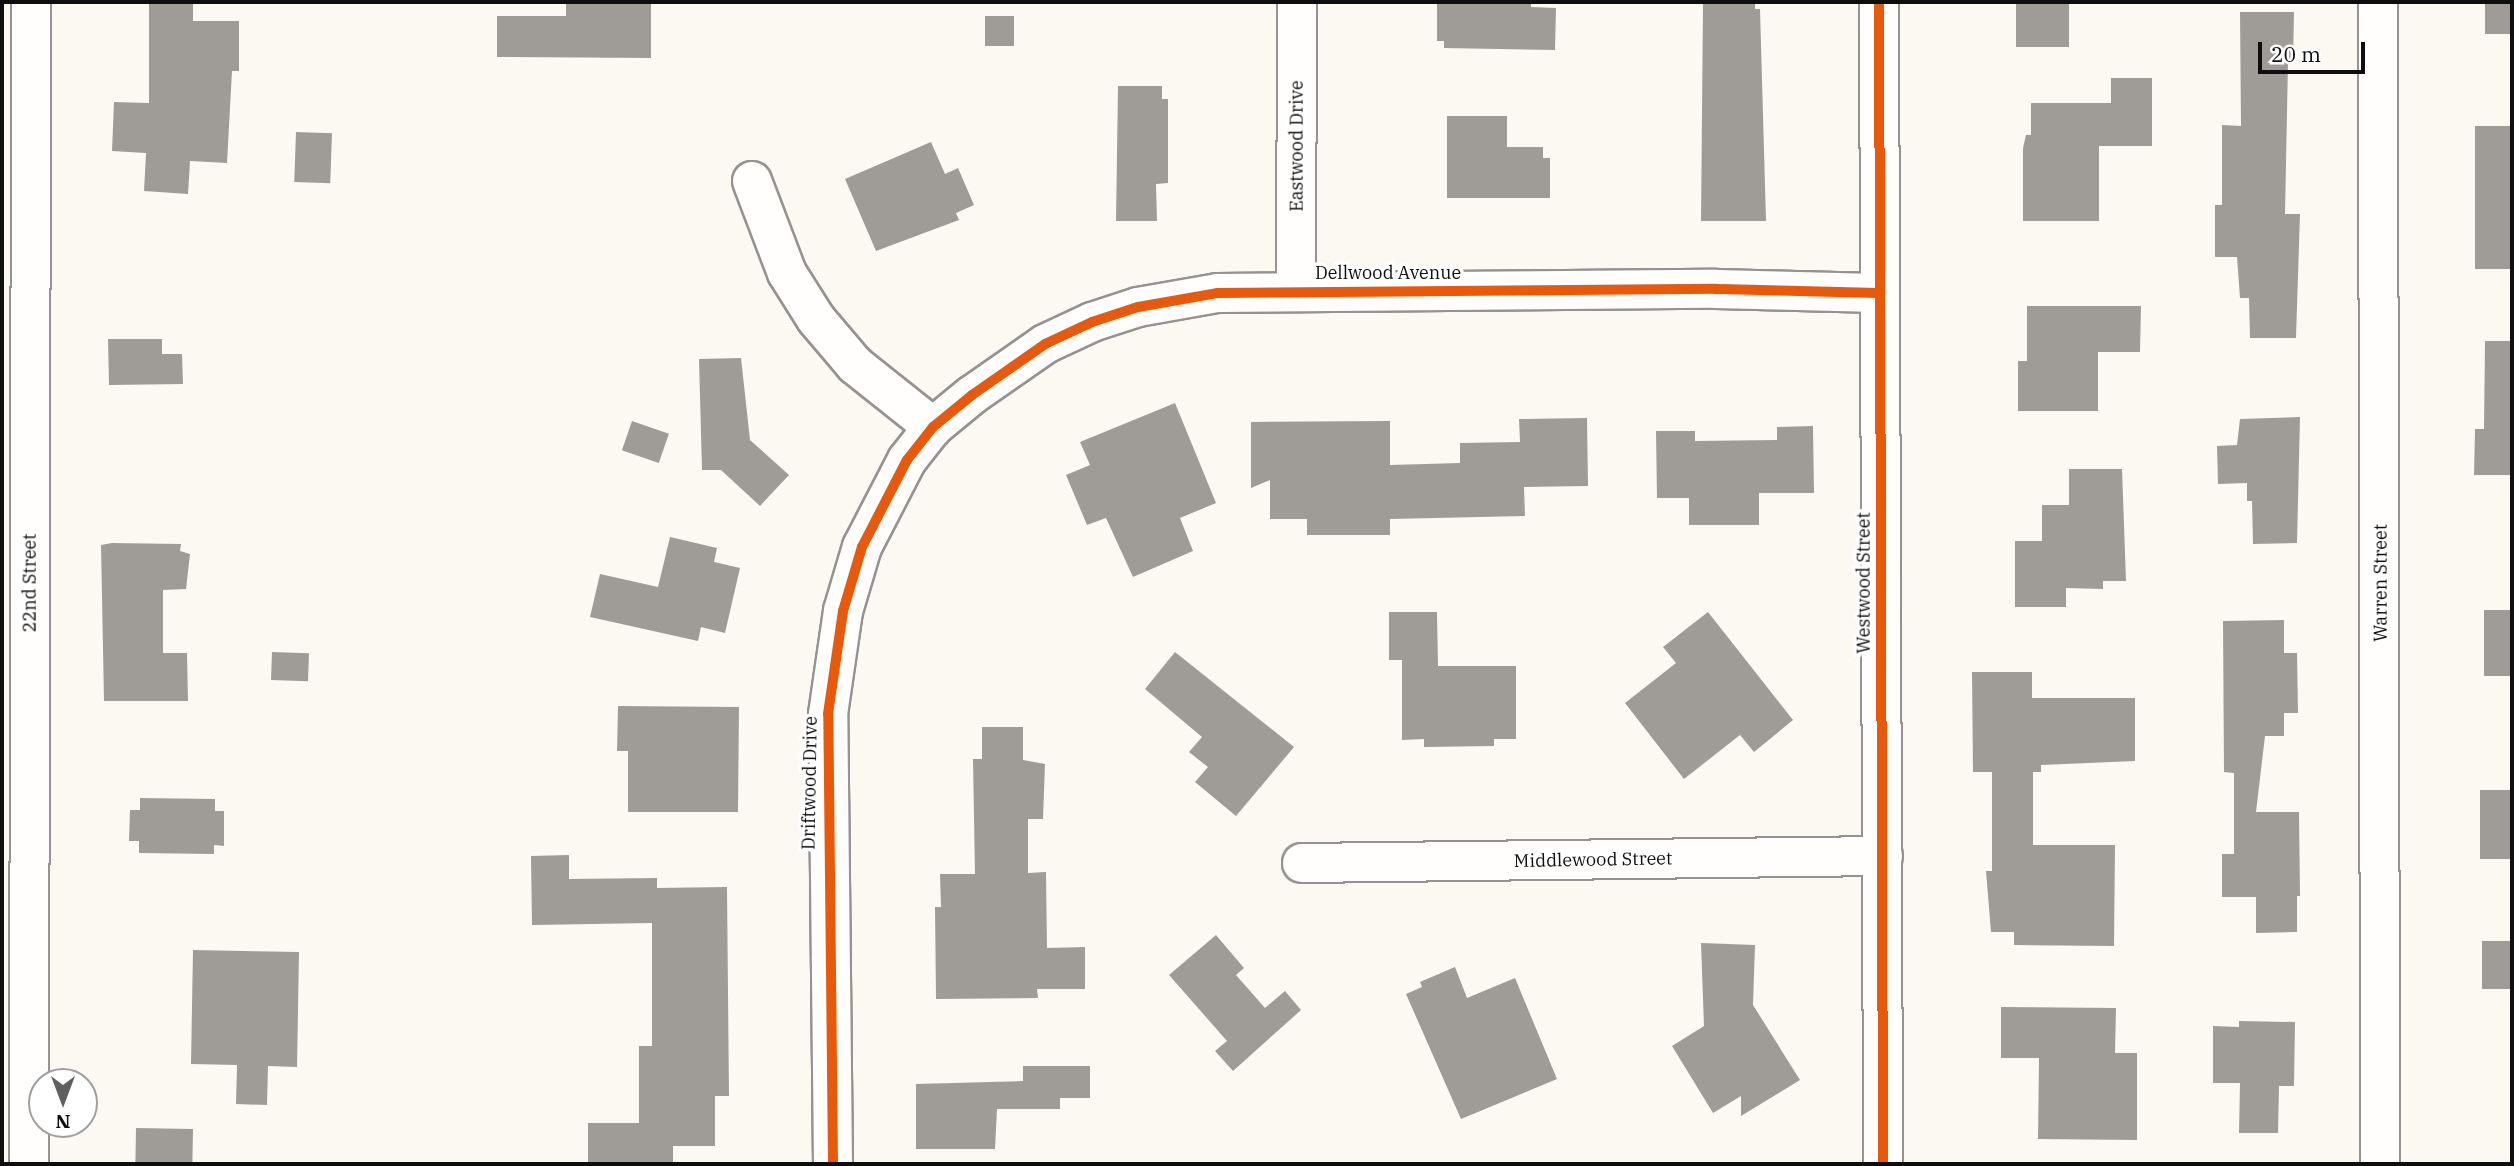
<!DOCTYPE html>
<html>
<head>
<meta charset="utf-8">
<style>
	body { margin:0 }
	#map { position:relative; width:2514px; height:1166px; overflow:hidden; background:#fcf8f2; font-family:"IBM Plex Serif",serif }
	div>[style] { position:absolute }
	.building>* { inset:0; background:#9f9c98; transform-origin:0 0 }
	.roads { filter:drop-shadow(2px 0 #959391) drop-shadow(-2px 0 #959391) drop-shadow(0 2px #959391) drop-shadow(0 -2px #959391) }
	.minor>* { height:38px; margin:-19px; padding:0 19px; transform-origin:19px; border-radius:19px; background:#fffefd }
	.cycleway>* { height:10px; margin:-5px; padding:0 5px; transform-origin:5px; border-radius:5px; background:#e8590c }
	span { translate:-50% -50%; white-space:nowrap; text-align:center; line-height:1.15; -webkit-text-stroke:7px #fff; paint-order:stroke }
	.street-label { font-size:18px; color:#0e0e0e }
	.frame { position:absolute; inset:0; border:4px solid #0e0e0e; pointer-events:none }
	.north { position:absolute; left:28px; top:1068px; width:70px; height:70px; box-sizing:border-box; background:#fff; border:2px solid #9f9f9f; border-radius:50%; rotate:180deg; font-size:19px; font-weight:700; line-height:28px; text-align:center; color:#0e0e0e }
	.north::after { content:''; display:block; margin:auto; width:24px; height:32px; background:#61605e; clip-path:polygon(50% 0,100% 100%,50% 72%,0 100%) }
	.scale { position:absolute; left:2258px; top:42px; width:107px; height:32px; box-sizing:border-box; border:4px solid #0e0e0e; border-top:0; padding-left:9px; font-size:21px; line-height:24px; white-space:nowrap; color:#0e0e0e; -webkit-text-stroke:5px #fff; paint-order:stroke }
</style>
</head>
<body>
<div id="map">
	<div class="building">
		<i style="clip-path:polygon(149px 2px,193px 2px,193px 21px,239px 21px,239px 71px,232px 71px,227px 163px,190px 161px,188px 194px,144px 191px,146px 153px,112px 151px,114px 102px,149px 103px)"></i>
		<i style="clip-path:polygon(566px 2px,651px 2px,651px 58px,497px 57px,497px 16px,566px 16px)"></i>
		<i style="clip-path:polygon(1437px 2px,1531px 2px,1531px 7px,1556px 8px,1555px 50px,1444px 48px,1444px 41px,1437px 41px)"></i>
		<i style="clip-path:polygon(1703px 2px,1755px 2px,1755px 9px,1760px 9px,1766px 221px,1701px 221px)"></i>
		<i style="left:2016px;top:2px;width:53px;height:45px"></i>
		<i style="left:2485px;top:2px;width:27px;height:32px"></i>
		<i style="clip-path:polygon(2240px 12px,2294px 12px,2293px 63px,2288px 62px,2285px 214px,2300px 214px,2296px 338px,2250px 338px,2249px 298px,2240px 298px,2237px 257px,2215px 257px,2215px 205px,2222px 205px,2222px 125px,2241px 126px)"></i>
		<i style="left:985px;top:16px;width:29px;height:30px"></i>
		<i style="clip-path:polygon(2111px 78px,2152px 78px,2152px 146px,2099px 146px,2099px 221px,2023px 221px,2023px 148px,2026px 135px,2031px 135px,2031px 103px,2111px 103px)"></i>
		<i style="clip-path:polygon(1118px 86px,1162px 86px,1162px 99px,1168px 99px,1168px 183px,1156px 184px,1157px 221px,1116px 221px)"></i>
		<i style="clip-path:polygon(1447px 116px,1507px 116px,1507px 147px,1543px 147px,1543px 158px,1550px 158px,1550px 198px,1447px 198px)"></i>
		<i style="left:2475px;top:126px;width:37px;height:143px"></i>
		<i style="left:296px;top:132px;width:36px;height:50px;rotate:2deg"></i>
		<i style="clip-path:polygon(931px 142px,945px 174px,958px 168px,974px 205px,956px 213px,959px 220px,876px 251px,845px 179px)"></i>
		<i style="clip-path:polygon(2027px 306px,2141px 306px,2140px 352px,2098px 352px,2098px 411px,2018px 411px,2018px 361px,2027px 361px)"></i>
		<i style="clip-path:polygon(108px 339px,162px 339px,162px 354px,182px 354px,183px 384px,109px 385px)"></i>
		<i style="clip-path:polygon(2485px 341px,2512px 341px,2512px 475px,2474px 475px,2475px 429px,2484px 429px)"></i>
		<i style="clip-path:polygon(741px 358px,750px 440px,789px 475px,760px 506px,721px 470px,702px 470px,699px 359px)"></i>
		<i style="clip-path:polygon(1175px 403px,1216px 503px,1180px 518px,1193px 551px,1133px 577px,1106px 518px,1087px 525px,1066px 475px,1090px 465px,1080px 442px)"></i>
		<i style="clip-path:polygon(2300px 417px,2297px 543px,2253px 544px,2252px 501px,2247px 501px,2247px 483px,2218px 484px,2217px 446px,2237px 445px,2240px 419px)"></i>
		<i style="clip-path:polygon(1587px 418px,1588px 486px,1524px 487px,1525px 516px,1390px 519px,1390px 535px,1307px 535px,1307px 519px,1270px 519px,1270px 480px,1251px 488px,1251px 422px,1390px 421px,1390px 465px,1460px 463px,1460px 443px,1520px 442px,1519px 419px)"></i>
		<i style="left:632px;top:421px;width:39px;height:31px;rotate:19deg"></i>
		<i style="clip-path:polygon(1813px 426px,1814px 493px,1759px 493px,1759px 525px,1689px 525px,1689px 498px,1657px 498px,1656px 431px,1695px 431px,1695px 441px,1777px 440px,1777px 427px)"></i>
		<i style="clip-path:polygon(2069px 469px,2122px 469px,2126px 581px,2103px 581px,2103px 589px,2066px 588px,2066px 607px,2015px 607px,2015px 541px,2042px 541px,2042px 505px,2069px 505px)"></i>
		<i style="clip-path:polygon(670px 537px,717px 548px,714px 562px,740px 568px,725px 633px,701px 627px,698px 641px,590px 617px,600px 574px,658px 587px)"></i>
		<i style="clip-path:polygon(112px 543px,181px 544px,180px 551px,190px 554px,186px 589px,163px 590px,163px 653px,187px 653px,188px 701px,104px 701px,101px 545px)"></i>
		<i style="left:2484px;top:610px;width:28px;height:66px"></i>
		<i style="clip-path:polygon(1389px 612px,1437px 612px,1438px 666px,1516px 666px,1516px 739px,1494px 739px,1494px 746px,1424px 747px,1424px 739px,1402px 740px,1402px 660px,1389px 660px)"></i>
		<i style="clip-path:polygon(1708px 612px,1793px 720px,1754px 752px,1740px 735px,1684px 779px,1625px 703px,1676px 663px,1663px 647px)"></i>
		<i style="clip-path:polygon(2284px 620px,2284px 653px,2297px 653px,2298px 713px,2284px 713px,2284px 736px,2265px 736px,2256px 812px,2299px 812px,2300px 896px,2297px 896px,2297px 932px,2256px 933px,2256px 897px,2222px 897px,2222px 854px,2234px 854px,2234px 773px,2224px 772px,2223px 621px)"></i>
		<i style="left:272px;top:652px;width:37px;height:28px;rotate:2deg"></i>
		<i style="clip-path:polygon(1175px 652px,1294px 747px,1236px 816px,1195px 782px,1208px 767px,1189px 752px,1202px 737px,1145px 689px)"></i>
		<i style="clip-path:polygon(1972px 672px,2032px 672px,2032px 698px,2135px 698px,2135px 761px,2041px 765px,2041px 772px,2033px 772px,2033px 845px,2115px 845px,2114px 946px,2014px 945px,2014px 932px,1991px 932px,1986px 871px,1992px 871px,1992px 772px,1973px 772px)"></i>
		<i style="clip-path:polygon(618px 706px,739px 707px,738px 812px,628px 812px,628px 751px,617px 751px)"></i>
		<i style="clip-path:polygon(982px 727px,1023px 727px,1023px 760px,1045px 764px,1043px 819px,1028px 819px,1028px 873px,1046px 872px,1047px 948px,1085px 947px,1085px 989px,1037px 989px,1038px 998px,936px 999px,935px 907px,941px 907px,940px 874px,975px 874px,973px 759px,982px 759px)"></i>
		<i style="left:2480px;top:790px;width:32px;height:69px"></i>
		<i style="clip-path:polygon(140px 798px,215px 799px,215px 811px,224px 811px,224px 846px,214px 845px,214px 854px,139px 853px,139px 841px,129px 841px,130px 810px,140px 810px)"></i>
		<i style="clip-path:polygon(569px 855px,569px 879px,657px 878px,657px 888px,727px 887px,729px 1096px,715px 1096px,715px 1146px,673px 1146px,673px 1164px,588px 1164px,588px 1123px,639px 1123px,639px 1046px,652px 1046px,652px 923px,532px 925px,531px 856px)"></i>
		<i style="clip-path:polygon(1216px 935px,1244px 968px,1236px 975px,1265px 1008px,1285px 991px,1301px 1010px,1233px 1071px,1215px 1051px,1227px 1041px,1169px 975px)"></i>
		<i style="left:2482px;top:941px;width:30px;height:48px"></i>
		<i style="clip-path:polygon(1701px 943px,1755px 945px,1753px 1005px,1800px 1080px,1741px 1116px,1741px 1096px,1713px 1113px,1672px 1046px,1704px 1026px)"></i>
		<i style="clip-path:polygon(193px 950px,299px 952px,297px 1067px,268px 1066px,267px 1105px,236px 1104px,237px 1065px,191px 1064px)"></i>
		<i style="clip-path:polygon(1455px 967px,1467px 998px,1515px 978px,1557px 1079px,1461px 1119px,1406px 994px,1422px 987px,1420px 982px)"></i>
		<i style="clip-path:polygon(2001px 1007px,2116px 1008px,2115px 1053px,2137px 1053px,2137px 1140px,2038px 1139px,2039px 1058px,2001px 1058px)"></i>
		<i style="clip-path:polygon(2239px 1021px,2295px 1022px,2294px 1086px,2279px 1086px,2278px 1133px,2239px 1133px,2240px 1083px,2213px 1083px,2213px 1026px,2239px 1027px)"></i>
		<i style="clip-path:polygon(1023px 1066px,1090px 1066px,1090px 1098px,1060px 1098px,1060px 1109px,997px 1109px,995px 1149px,916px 1149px,916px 1084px,1023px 1081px)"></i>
		<i style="left:136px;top:1128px;width:57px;height:36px;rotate:1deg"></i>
	</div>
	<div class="roads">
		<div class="minor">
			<i style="left:1879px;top:2px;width:1162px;rotate:89.8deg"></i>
			<i style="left:2378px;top:2px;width:1162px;rotate:89.9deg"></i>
			<i style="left:752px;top:181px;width:98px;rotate:69.2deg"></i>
			<i style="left:787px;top:273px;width:54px;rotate:57.8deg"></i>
			<i style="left:816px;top:319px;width:60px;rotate:49.7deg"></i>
			<i style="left:855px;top:365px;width:100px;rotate:38.5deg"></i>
			<i style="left:1296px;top:291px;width:289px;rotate:-89.8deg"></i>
			<i style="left:1302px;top:863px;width:581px;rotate:-0.69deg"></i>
			<i style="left:29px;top:1164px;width:1162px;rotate:-89.9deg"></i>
			<i style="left:833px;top:1164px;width:450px;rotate:-90.6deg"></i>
			<i style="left:828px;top:714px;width:104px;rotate:-81.7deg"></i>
			<i style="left:843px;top:611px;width:67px;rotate:-73.5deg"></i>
			<i style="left:862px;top:547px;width:98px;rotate:-62.7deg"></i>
			<i style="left:907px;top:460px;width:42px;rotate:-51.8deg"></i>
			<i style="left:933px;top:427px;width:50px;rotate:-39.4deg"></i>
			<i style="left:972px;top:395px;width:89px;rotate:-34.9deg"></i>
			<i style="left:1045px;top:344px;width:52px;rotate:-25.1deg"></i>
			<i style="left:1092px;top:322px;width:48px;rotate:-18.1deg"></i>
			<i style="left:1138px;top:307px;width:80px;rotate:-10deg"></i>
			<i style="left:1217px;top:293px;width:499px;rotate:-0.5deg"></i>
			<i style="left:1716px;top:289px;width:162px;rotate:1.4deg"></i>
		</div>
	</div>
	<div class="cycleway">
		<i style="left:1879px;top:2px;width:1162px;rotate:89.8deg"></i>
		<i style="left:833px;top:1164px;width:450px;rotate:-90.6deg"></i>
		<i style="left:828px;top:714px;width:104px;rotate:-81.7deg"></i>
		<i style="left:843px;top:611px;width:67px;rotate:-73.5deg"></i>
		<i style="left:862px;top:547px;width:98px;rotate:-62.7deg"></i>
		<i style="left:907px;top:460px;width:42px;rotate:-51.8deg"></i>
		<i style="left:933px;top:427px;width:50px;rotate:-39.4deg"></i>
		<i style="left:972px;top:395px;width:89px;rotate:-34.9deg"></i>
		<i style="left:1045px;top:344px;width:52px;rotate:-25.1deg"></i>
		<i style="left:1092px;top:322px;width:48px;rotate:-18.1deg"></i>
		<i style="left:1138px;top:307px;width:80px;rotate:-10deg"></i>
		<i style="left:1217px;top:293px;width:499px;rotate:-0.5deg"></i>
		<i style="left:1716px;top:289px;width:162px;rotate:1.4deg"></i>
	</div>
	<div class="street-label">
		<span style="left:1297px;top:146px;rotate:-90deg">Eastwood Drive</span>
		<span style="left:1388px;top:273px">Dellwood Avenue</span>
		<span style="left:30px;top:583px;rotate:-90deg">22nd Street</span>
		<span style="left:1864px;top:583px;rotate:-90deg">Westwood Street</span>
		<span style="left:2381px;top:583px;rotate:-90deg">Warren Street</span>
		<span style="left:810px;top:783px;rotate:-89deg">Driftwood Drive</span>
		<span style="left:1593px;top:860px;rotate:-1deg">Middlewood Street</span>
	</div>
	<div class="frame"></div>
	<div class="north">N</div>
	<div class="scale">20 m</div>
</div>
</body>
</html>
